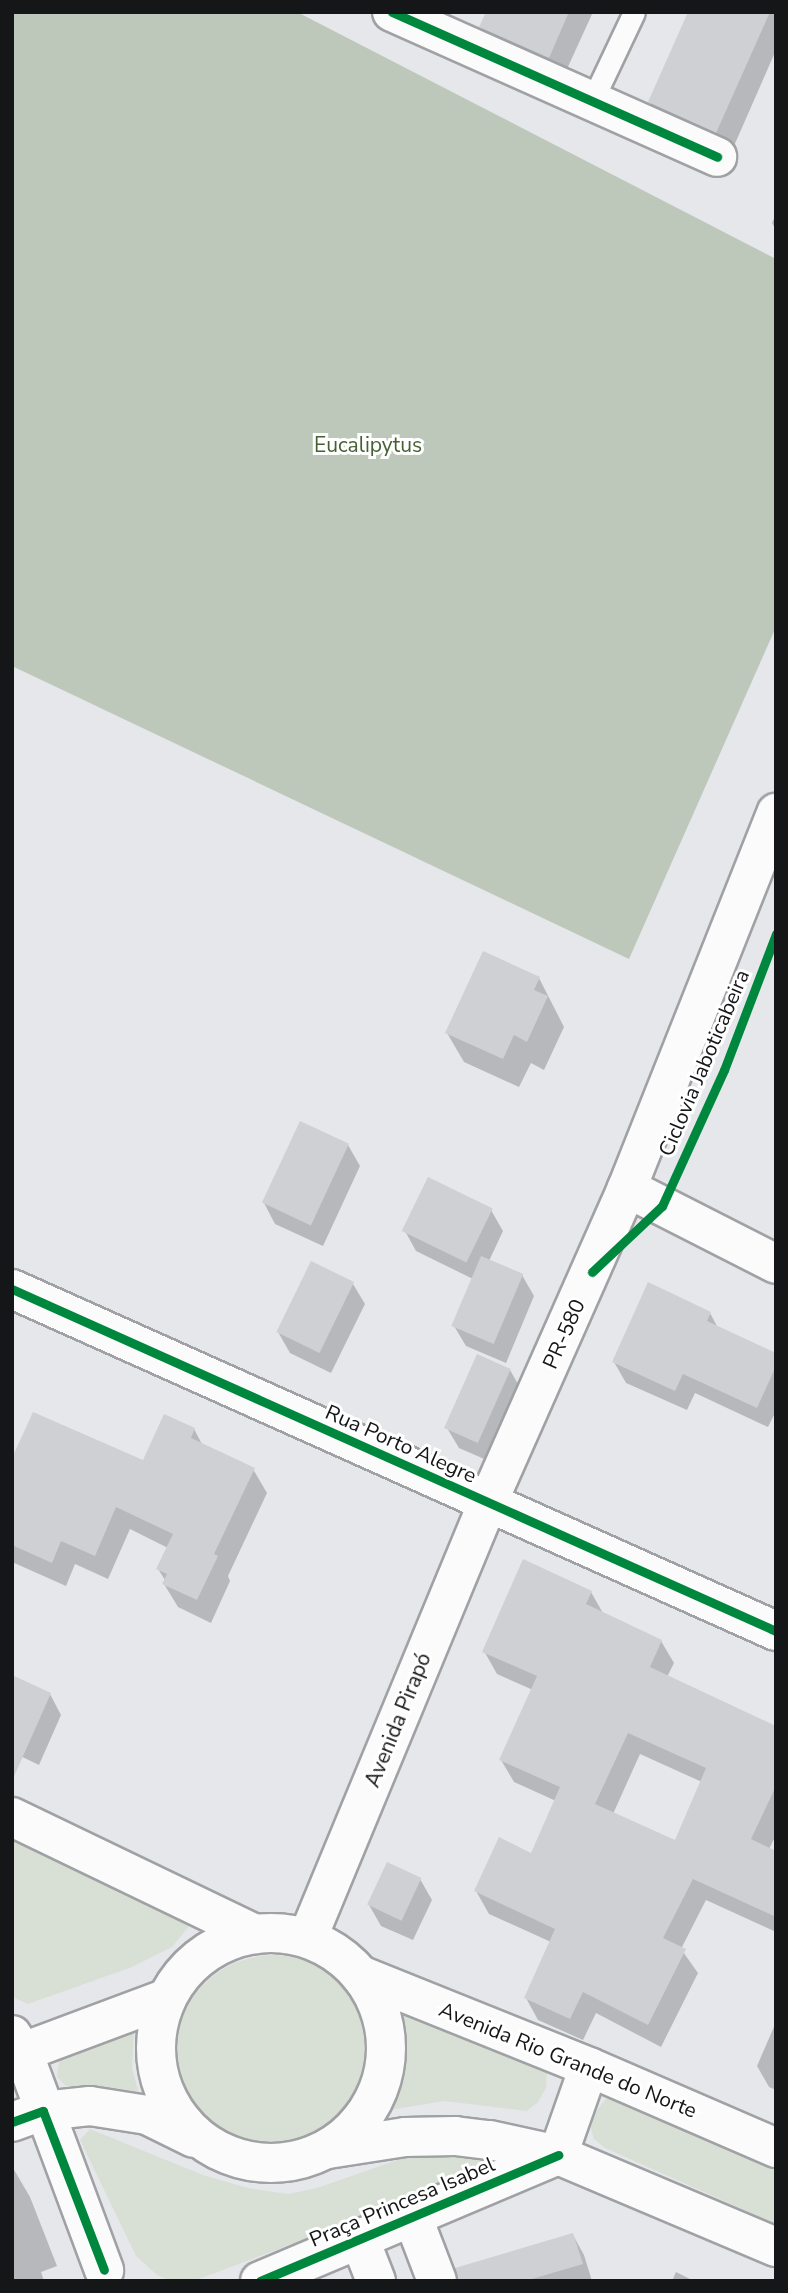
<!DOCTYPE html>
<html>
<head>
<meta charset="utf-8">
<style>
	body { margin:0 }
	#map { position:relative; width:788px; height:2293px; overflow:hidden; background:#e5e7eb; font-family:"Nunito Sans",sans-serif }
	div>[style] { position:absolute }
	.green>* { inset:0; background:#d8e0d5 }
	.round { border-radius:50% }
	.forest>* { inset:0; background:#bdc8ba }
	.shadow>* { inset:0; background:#0003 }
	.building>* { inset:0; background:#ced0d3; transform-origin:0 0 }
	.roads { filter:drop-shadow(2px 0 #a0a1a4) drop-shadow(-2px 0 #a0a1a4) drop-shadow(0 2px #a0a1a4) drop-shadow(0 -2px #a0a1a4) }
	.lane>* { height:21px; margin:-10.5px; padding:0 10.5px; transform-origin:10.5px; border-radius:10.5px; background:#fbfbfc }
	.street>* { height:38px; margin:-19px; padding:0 19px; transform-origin:19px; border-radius:19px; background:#fbfbfc }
	.secondary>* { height:38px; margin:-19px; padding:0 19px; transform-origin:19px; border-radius:19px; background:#fbfbfc }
	.secondary>.ring { margin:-19px; padding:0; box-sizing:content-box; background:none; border:38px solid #fbfbfc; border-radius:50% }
	.cycleway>* { height:9px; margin:-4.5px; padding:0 4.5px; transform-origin:4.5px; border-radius:4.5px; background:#00873e }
	span { translate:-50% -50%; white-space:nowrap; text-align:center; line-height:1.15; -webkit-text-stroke:6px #fff; paint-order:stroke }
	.park-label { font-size:21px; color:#476033 }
	.street-label { font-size:21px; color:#151618 }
	.frame { position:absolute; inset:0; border:14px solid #151618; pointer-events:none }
</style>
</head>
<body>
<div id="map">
	<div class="green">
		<i style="clip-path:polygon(12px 1833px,195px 1919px,172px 1947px,132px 1967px,28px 2004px,15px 1998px,12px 1993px)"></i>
		<i class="round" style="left:175px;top:1955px;width:198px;height:198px"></i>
		<i style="clip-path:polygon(402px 2005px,538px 2064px,547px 2072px,546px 2088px,538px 2102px,527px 2111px,444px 2101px,390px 2110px,400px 2086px,406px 2047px)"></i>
		<i style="clip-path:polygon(134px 2031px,132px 2068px,141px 2101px,66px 2086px,57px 2077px,60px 2053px,74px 2045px)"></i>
		<i style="clip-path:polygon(608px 2096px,776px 2157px,776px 2224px,605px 2148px,594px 2139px,591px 2128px,592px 2117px)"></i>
		<i style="clip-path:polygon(90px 2129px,203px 2175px,248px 2188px,288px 2194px,317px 2188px,409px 2156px,462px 2154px,501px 2160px,497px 2167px,199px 2279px,171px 2281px,157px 2275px,136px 2256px,80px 2140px)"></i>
	</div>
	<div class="forest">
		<i style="clip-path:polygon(12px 12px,297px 12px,776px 259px,776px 627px,629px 959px,12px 666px)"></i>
	</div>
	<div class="shadow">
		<i style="clip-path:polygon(488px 12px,593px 12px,562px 80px,495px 50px,481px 27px)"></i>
		<i style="clip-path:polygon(686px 12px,776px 12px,776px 50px,730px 155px,664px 126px,650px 102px,688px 17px)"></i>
		<i style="clip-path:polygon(776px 214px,776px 230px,772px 223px)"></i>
		<i style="clip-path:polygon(539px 978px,564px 1027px,544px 1070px,531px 1063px,519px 1087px,464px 1062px,447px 1033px)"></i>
		<i style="clip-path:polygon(348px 1145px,360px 1166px,323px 1246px,275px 1224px,264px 1203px)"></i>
		<i style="clip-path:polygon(491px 1210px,503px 1231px,489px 1261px,522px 1275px,534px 1296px,506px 1363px,466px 1346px,454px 1326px,473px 1279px,416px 1251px,405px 1231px)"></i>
		<i style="clip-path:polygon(353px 1284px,365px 1304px,331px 1373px,290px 1353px,278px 1332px)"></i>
		<i style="clip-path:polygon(710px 1313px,718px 1328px,776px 1355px,776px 1411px,768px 1427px,695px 1393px,687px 1410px,626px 1383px,614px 1362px)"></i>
		<i style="clip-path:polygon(510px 1370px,522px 1391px,491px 1462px,459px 1448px,447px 1428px)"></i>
		<i style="clip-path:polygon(194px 1429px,203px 1446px,253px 1469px,267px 1493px,228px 1576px,230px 1581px,211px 1623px,178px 1607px,164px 1584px,165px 1580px,158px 1569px,168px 1548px,130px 1529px,108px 1579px,75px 1564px,66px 1586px,12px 1562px,12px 1463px,144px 1463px)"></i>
		<i style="clip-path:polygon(evenodd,591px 1592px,604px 1615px,661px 1641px,674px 1663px,667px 1677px,776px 1728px,776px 1835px,769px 1849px,776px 1853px,776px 1932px,706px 1900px,681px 1949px,698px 1973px,661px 2047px,596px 2013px,583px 2040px,538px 2020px,526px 1998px,551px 1942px,489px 1914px,476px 1891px,532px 1855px,556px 1801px,514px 1782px,501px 1760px,533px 1690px,497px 1674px,484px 1651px,591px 1592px,640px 1754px,702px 1782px,676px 1842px,613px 1814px,640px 1754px)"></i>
		<i style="clip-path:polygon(50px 1694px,61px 1715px,39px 1765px,12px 1752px)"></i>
		<i style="clip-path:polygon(420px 1879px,432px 1900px,413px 1940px,381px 1926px,369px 1905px)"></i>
		<i style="clip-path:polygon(776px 2022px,776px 2090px,769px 2087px,757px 2066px)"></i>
		<i style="clip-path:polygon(13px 2168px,30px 2197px,57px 2266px,41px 2272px,44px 2281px,12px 2281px)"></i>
		<i style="clip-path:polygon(573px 2235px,584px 2255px,592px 2281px,498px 2281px)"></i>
		<i style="clip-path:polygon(676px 2272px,694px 2281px,672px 2281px)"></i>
	</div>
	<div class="building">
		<i style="clip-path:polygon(486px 12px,569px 12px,549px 58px,479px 27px)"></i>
		<i style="clip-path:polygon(688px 12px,770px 12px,716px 133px,648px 102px)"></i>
		<i style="clip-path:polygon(483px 951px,540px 977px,534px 990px,548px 996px,527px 1042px,514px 1035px,503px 1059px,445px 1033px)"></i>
		<i style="left:300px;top:1121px;width:54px;height:90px;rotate:25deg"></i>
		<i style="left:428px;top:1177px;width:72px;height:60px;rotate:26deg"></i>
		<i style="left:481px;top:1256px;width:46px;height:76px;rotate:23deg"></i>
		<i style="left:311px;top:1261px;width:48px;height:79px;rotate:26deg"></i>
		<i style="clip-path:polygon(648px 1282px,711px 1312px,707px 1321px,776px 1353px,776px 1366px,757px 1408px,683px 1374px,675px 1391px,612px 1362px)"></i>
		<i style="left:477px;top:1354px;width:37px;height:81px;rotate:24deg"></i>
		<i style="clip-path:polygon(33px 1412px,143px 1460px,164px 1414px,195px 1428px,191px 1438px,255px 1468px,214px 1554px,218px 1556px,197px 1600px,162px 1584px,167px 1574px,156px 1569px,173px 1534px,116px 1507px,95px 1556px,61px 1541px,52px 1563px,12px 1545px,12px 1458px)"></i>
		<i style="clip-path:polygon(evenodd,523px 1559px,592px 1591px,586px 1604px,662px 1640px,650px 1667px,776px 1726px,776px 1786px,751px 1839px,776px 1851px,776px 1917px,693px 1879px,663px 1938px,686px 1949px,648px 2025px,583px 1992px,570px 2019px,524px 1998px,555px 1929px,474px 1891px,499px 1837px,531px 1853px,560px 1787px,499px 1760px,537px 1676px,482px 1652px,523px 1559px,628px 1733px,706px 1768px,675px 1840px,595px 1804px,628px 1733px)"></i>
		<i style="clip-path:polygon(12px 1675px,51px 1693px,12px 1781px)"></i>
		<i style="left:387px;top:1862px;width:38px;height:47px;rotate:25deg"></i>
		<i style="clip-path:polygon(573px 2233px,583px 2264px,525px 2281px,458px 2281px,455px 2268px)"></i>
	</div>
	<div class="roads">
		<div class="lane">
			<i style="left:592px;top:101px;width:98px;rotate:-64.7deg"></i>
		</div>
		<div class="street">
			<i style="left:392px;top:12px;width:356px;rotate:24deg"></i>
			<i style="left:627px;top:1188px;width:167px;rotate:27deg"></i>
			<i style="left:12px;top:1289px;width:837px;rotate:24.12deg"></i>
			<i style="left:413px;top:2218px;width:67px;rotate:69.1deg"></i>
			<i style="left:360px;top:2240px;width:44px;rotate:68.7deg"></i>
		</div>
		<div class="secondary">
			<i style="left:12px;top:1817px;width:270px;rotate:25.7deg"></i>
			<i class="ring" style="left:156px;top:1933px;width:192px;height:192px"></i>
			<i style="left:308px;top:1937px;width:471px;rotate:-67.5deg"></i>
			<i style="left:488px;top:1502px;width:343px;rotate:-66.1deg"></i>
			<i style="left:627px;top:1188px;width:404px;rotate:-68.3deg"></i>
			<i style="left:360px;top:1975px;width:247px;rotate:21.9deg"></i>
			<i style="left:589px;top:2067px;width:204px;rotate:23.4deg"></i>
			<i style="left:12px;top:2035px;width:20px;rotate:57deg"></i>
			<i style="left:23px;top:2052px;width:233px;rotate:69.6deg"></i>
			<i style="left:12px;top:2056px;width:165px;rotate:-20.5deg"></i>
			<i style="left:12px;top:2122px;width:33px;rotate:-20deg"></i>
			<i style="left:43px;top:2111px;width:47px;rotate:-6.1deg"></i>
			<i style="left:90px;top:2106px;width:58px;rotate:9deg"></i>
			<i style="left:147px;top:2115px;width:52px;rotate:26.1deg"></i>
			<i style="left:328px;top:2149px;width:78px;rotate:-8.9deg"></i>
			<i style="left:405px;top:2137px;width:50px;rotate:-1.1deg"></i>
			<i style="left:455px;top:2136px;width:35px;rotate:7deg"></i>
			<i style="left:490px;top:2140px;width:70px;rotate:12.4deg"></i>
			<i style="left:558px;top:2155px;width:237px;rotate:22.9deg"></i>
			<i style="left:558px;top:2155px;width:93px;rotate:-70.6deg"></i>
			<i style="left:260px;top:2281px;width:324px;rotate:-22.9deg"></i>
		</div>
	</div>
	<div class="cycleway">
		<i style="left:392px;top:12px;width:356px;rotate:24deg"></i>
		<i style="left:592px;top:1272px;width:96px;rotate:-43.3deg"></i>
		<i style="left:662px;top:1206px;width:149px;rotate:-65.5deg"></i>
		<i style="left:724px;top:1070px;width:146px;rotate:-69.1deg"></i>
		<i style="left:12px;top:1289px;width:837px;rotate:24.12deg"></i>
		<i style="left:12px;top:2122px;width:33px;rotate:-20deg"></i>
		<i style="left:43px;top:2111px;width:170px;rotate:69deg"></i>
		<i style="left:260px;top:2281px;width:324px;rotate:-22.9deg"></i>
	</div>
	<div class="park-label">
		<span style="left:368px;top:445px">Eucalipytus</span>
	</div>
	<div class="street-label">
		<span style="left:704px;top:1063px;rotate:-67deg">Ciclovia Jaboticabeira</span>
		<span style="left:564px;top:1334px;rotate:-66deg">PR-580</span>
		<span style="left:401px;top:1444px;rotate:24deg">Rua Porto Alegre</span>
		<span style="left:398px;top:1720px;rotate:-68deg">Avenida Pirapó</span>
		<span style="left:568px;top:2060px;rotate:22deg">Avenida Rio Grande do Norte</span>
		<span style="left:402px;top:2202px;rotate:-23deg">Praça Princesa Isabel</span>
	</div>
	<div class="frame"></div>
</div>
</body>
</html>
